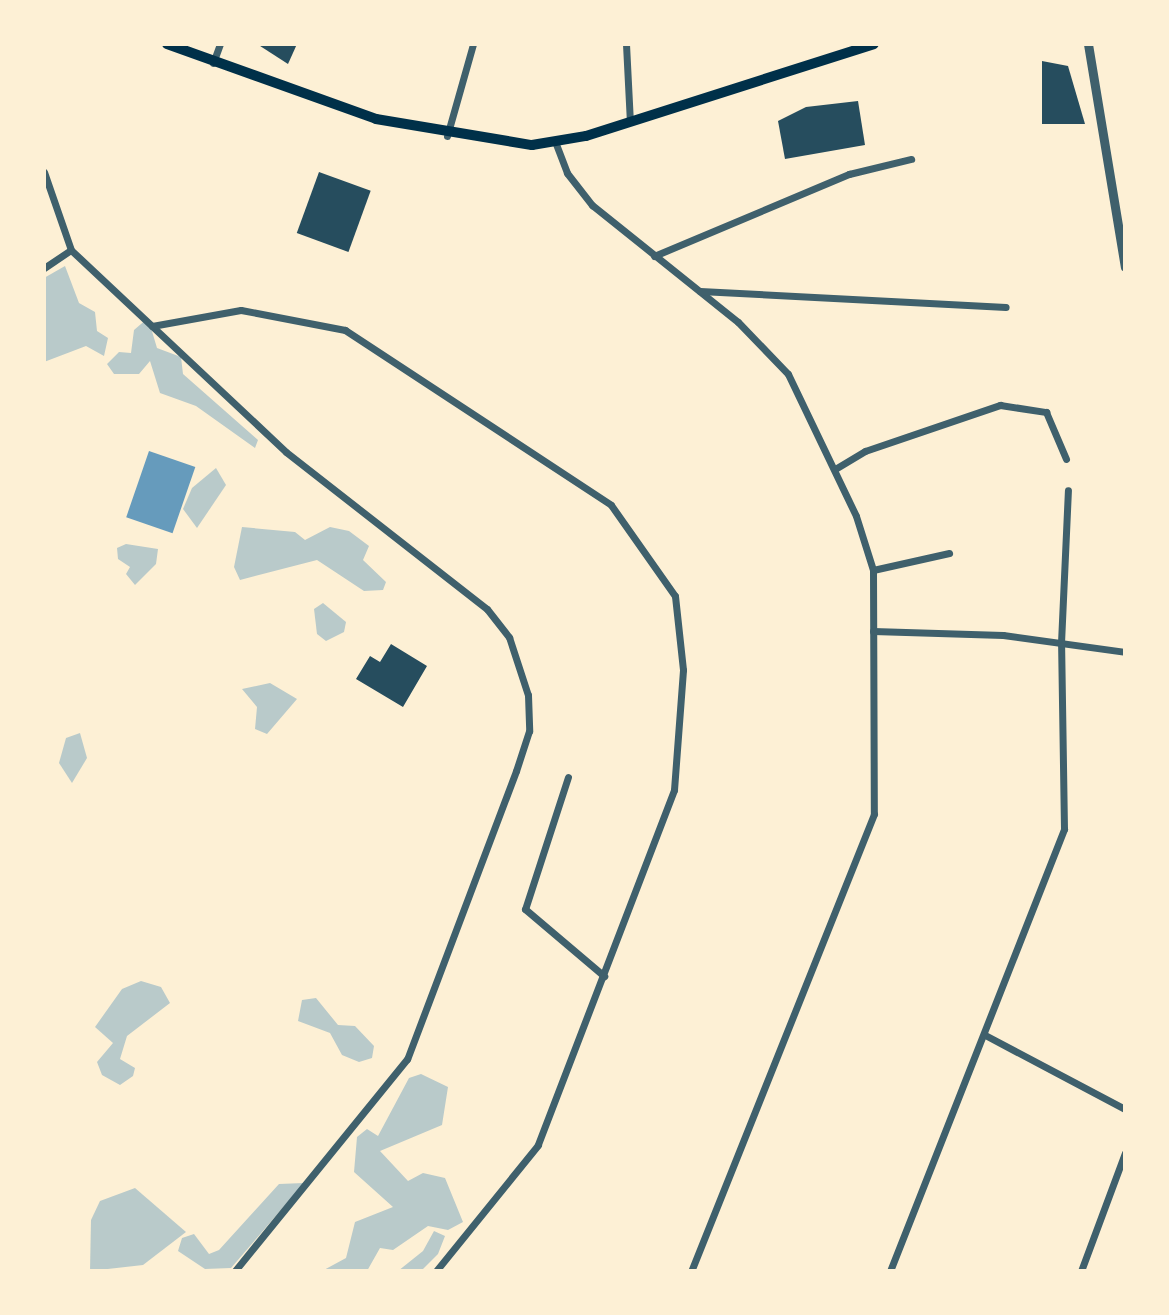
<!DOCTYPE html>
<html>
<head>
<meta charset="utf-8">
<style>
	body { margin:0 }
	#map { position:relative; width:1169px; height:1315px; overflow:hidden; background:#fdf0d5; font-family:"PT Sans",sans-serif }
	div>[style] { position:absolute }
	.green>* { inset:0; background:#b9caca }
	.water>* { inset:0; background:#669bbc; transform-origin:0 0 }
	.building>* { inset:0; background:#264d5e; transform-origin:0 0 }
	.minor>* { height:7px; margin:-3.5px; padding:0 3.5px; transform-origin:3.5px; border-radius:3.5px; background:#3f606c }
	.tertiary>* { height:9px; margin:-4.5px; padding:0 4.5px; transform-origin:4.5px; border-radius:4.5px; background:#3f606c }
	.secondary>* { height:10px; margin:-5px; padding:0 5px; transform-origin:5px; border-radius:5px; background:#003049 }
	span { translate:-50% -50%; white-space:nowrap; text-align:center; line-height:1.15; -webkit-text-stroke:7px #fdf0d5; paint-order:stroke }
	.frame { position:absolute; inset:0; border:46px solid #fdf0d5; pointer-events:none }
</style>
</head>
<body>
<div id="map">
	<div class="green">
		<i style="clip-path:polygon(65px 266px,79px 303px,95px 312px,97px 331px,108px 338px,104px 356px,86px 346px,44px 362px,44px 278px)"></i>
		<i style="clip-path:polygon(148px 318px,157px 348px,181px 357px,183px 374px,258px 440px,255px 448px,196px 406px,160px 393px,150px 361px,139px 374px,114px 374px,107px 364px,119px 352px,131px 353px,134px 330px)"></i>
		<i style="clip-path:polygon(216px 468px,226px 485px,197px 528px,183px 509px,192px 488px)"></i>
		<i style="clip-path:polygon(242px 527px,295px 532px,305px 540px,330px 527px,349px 531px,369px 546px,363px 560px,386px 582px,383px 590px,364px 591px,317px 560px,240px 580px,234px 567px)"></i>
		<i style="clip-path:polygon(126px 544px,158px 549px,156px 564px,135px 585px,126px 574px,130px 567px,118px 559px,117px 548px)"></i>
		<i style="clip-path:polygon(323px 603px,346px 622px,344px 632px,326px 641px,317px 634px,314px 609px)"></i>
		<i style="clip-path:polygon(270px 683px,297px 699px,267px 734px,255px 729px,257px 707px,242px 689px)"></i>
		<i style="clip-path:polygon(80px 733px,87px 758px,72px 783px,59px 763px,66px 738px)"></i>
		<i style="clip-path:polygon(141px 981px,161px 987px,170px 1003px,127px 1036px,120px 1059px,135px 1068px,133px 1076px,120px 1085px,102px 1075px,97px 1062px,113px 1043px,95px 1027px,122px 989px)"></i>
		<i style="clip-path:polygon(316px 998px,338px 1025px,355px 1026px,374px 1046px,372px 1058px,359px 1062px,342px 1055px,330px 1033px,298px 1021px,302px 1000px)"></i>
		<i style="clip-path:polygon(421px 1074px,448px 1087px,442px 1125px,380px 1151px,408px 1181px,423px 1173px,445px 1178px,463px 1222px,448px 1230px,428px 1226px,393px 1250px,380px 1248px,367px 1271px,322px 1271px,346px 1258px,355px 1222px,393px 1207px,354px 1172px,357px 1137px,367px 1129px,378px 1136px,409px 1078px)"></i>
		<i style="clip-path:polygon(304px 1183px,231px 1268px,205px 1269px,178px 1251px,182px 1238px,194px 1234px,209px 1254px,219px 1250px,279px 1184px)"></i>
		<i style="clip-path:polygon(135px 1188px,186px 1232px,143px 1265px,90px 1271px,91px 1220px,100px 1201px)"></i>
		<i style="clip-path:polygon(434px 1231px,445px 1236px,438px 1254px,421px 1271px,398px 1271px,423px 1251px)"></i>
	</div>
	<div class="water">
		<i style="left:149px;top:451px;width:49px;height:70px;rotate:19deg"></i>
	</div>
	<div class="building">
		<i style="clip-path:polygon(257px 44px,297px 44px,288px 64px)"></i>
		<i style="clip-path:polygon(1042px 61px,1068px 66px,1085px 124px,1042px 124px)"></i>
		<i style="clip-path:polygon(858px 101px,865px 145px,785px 159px,778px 121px,806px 107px)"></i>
		<i style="left:319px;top:172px;width:55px;height:65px;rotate:20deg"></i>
		<i style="clip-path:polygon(391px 644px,427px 666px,403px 707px,356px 679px,370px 656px,380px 662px)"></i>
	</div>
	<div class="minor">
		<i style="left:626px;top:44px;width:78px;rotate:87.1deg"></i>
		<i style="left:213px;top:63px;width:20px;rotate:-70deg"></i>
		<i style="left:447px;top:136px;width:96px;rotate:-74.2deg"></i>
		<i style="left:556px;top:144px;width:31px;rotate:69deg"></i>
		<i style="left:567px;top:173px;width:41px;rotate:52deg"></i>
		<i style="left:592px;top:205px;width:187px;rotate:38.7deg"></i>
		<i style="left:738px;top:322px;width:72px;rotate:46.1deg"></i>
		<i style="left:788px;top:374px;width:157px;rotate:64.4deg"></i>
		<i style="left:856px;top:516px;width:57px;rotate:72.5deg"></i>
		<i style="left:873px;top:570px;width:244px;rotate:89.8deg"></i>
		<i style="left:874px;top:814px;width:492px;rotate:111.8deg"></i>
		<i style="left:44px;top:172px;width:83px;rotate:70.9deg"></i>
		<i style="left:71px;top:250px;width:295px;rotate:43.2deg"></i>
		<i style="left:286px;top:452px;width:255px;rotate:38deg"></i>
		<i style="left:487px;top:609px;width:36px;rotate:52deg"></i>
		<i style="left:509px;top:637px;width:61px;rotate:71.9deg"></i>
		<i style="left:528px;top:695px;width:36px;rotate:88deg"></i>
		<i style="left:529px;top:731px;width:42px;rotate:108deg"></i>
		<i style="left:516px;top:771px;width:308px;rotate:110.7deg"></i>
		<i style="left:407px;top:1059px;width:273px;rotate:129.1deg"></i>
		<i style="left:654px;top:256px;width:212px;rotate:-22.8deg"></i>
		<i style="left:849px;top:174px;width:64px;rotate:-13.6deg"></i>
		<i style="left:44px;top:268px;width:32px;rotate:-34deg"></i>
		<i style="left:700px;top:291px;width:306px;rotate:3deg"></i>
		<i style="left:152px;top:326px;width:90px;rotate:-10.2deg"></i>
		<i style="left:241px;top:310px;width:106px;rotate:10.9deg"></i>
		<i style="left:345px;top:330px;width:318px;rotate:33.3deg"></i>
		<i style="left:611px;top:505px;width:111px;rotate:54.9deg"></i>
		<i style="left:675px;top:596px;width:74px;rotate:83.8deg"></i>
		<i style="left:683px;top:670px;width:120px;rotate:94.3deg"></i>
		<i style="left:674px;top:790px;width:380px;rotate:111deg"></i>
		<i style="left:538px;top:1145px;width:162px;rotate:129deg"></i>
		<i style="left:835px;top:469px;width:35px;rotate:-31deg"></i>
		<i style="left:865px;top:451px;width:143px;rotate:-18.8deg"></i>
		<i style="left:1000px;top:405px;width:47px;rotate:8.7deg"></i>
		<i style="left:1046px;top:412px;width:51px;rotate:66.9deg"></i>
		<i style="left:873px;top:570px;width:78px;rotate:-12.6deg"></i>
		<i style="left:873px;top:631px;width:130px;rotate:1.8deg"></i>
		<i style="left:1003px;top:635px;width:123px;rotate:7.9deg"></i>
		<i style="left:568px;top:777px;width:139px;rotate:108deg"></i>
		<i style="left:525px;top:909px;width:104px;rotate:40.3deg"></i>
		<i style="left:985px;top:1035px;width:158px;rotate:27.9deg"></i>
		<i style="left:890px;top:1271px;width:475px;rotate:-68.5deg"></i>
		<i style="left:1064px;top:829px;width:186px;rotate:-90.9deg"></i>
		<i style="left:1061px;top:643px;width:153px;rotate:-87.4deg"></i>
		<i style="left:1081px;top:1271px;width:126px;rotate:-69.6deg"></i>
	</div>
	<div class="tertiary">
		<i style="left:1088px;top:44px;width:226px;rotate:80.6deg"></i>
	</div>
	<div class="secondary">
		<i style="left:167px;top:44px;width:222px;rotate:19.7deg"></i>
		<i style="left:376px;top:119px;width:158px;rotate:9.5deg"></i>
		<i style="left:532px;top:145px;width:55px;rotate:-9.5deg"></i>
		<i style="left:586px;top:136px;width:302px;rotate:-17.7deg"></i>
	</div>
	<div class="frame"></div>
</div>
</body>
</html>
